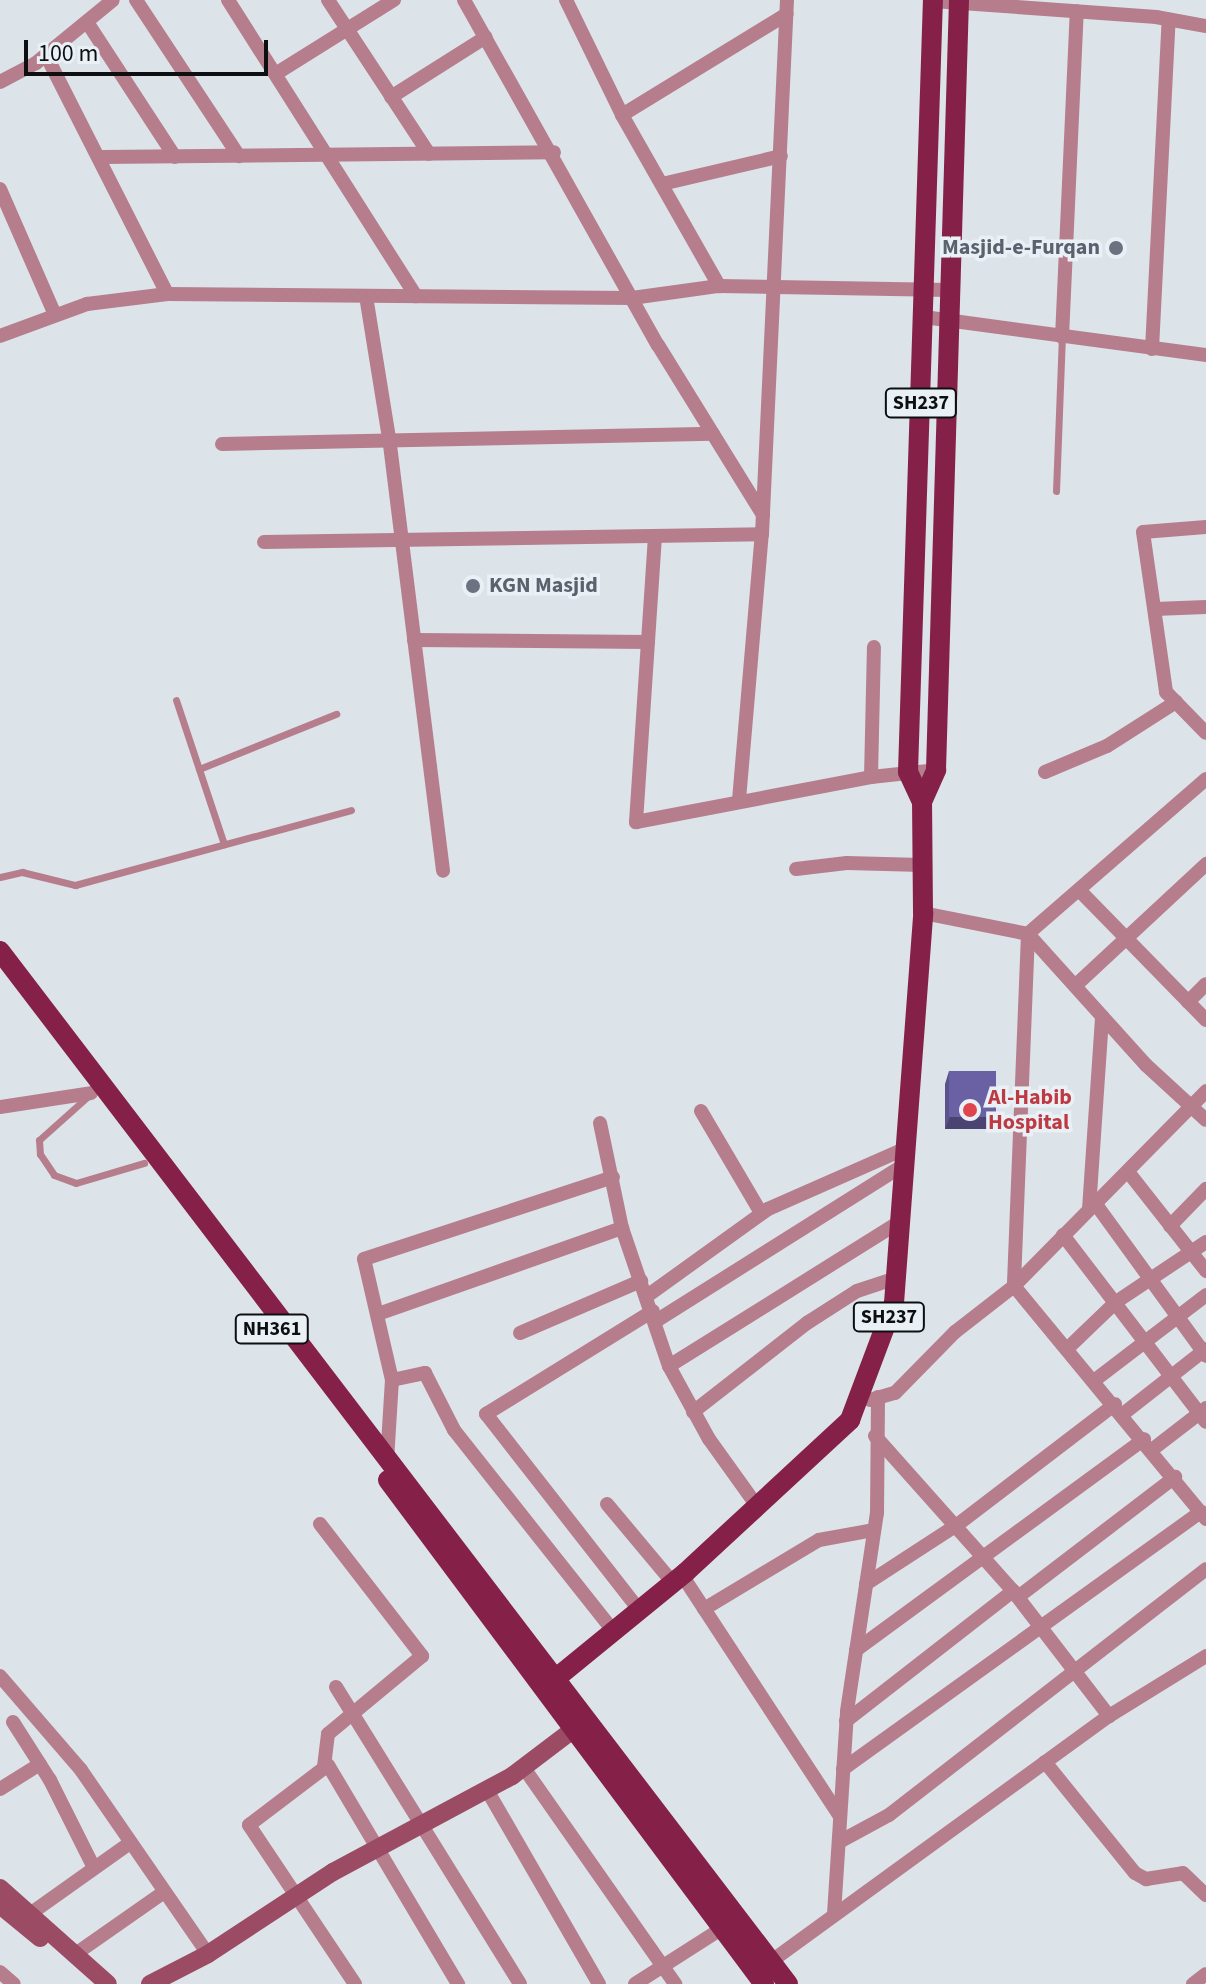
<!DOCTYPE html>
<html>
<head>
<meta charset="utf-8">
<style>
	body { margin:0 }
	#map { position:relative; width:1206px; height:1984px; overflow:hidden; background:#dce4e9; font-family:"Source Sans 3",sans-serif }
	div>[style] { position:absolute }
	.service>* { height:7px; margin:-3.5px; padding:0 3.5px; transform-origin:3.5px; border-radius:3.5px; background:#b67e8d }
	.minor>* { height:14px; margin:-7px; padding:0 7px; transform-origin:7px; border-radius:7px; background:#b67e8d }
	.secondary>* { height:18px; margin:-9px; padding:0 9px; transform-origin:9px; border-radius:9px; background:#9b4b64 }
	.primary>* { height:20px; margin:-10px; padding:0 10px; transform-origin:10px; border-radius:10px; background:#852148 }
	.wall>* { inset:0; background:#5a538c }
	.shaded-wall>* { inset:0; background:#4a4472 }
	.building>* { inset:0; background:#6961a3; transform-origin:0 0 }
	.dots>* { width:22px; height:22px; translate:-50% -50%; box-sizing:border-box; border:4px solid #e9f1f7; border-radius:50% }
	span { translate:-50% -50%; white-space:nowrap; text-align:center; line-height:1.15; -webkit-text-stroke:7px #e9f1f7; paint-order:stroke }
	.shield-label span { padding:2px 6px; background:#e9f1f7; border:2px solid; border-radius:6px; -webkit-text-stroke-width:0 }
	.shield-label { font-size:20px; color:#0d0f11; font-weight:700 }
	.worship-label { font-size:22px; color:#5b616d; font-weight:700 }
	.right { translate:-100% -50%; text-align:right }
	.left { translate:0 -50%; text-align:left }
	.health-label { font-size:22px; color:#be3a42; font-weight:700 }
	.scale { position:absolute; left:24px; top:40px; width:244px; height:36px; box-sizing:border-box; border:4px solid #0d0f11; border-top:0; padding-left:10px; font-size:24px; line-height:28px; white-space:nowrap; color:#0d0f11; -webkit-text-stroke:6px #e9f1f7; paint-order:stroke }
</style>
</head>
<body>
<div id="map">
	<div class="service">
		<i style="left:1056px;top:491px;width:153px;rotate:-87.8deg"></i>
		<i style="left:176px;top:700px;width:152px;rotate:71.6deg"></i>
		<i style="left:199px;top:769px;width:148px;rotate:-21.9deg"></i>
		<i style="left:0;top:877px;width:23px;rotate:-13deg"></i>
		<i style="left:22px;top:872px;width:55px;rotate:13.8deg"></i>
		<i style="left:75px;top:885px;width:286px;rotate:-15.2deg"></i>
		<i style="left:86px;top:1098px;width:63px;rotate:138.2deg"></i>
		<i style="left:39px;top:1140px;width:14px;rotate:86deg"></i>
		<i style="left:40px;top:1154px;width:25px;rotate:56deg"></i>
		<i style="left:54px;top:1175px;width:23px;rotate:20deg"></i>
		<i style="left:76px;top:1183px;width:71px;rotate:-16.4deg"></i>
	</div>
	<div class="minor">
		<i style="left:136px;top:0;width:187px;rotate:56.6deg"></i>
		<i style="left:228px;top:0;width:351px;rotate:57.6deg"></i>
		<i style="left:328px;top:0;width:184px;rotate:56.7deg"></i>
		<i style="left:464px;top:0;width:396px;rotate:60.7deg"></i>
		<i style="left:658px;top:345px;width:200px;rotate:58.3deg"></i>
		<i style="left:566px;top:0;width:128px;rotate:64deg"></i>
		<i style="left:622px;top:115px;width:197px;rotate:60.4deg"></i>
		<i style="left:933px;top:1px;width:224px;rotate:4.1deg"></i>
		<i style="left:1156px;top:17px;width:51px;rotate:10.2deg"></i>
		<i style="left:87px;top:22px;width:161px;rotate:56.9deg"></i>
		<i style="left:46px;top:55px;width:268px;rotate:63.1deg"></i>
		<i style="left:277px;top:73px;width:138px;rotate:-32deg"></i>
		<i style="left:0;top:82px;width:41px;rotate:-27.8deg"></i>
		<i style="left:36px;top:63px;width:99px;rotate:-39.3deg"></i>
		<i style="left:391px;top:97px;width:112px;rotate:-32.3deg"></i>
		<i style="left:622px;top:115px;width:193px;rotate:-31.5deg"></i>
		<i style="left:102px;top:157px;width:452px;rotate:-0.6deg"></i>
		<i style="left:662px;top:184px;width:122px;rotate:-13.2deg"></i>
		<i style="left:0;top:189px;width:137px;rotate:66.4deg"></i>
		<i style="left:366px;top:296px;width:151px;rotate:80.8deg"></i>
		<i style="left:390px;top:445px;width:429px;rotate:82.9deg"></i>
		<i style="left:924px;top:317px;width:285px;rotate:7.7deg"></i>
		<i style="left:0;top:336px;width:93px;rotate:-20.2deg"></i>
		<i style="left:87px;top:304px;width:81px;rotate:-7.1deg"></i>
		<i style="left:167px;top:294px;width:465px;rotate:0.5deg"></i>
		<i style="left:632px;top:298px;width:88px;rotate:-7.9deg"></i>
		<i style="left:719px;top:286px;width:229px;rotate:1deg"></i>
		<i style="left:1062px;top:337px;width:326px;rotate:-87.4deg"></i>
		<i style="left:1152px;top:349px;width:330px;rotate:-87.1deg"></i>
		<i style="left:222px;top:444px;width:491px;rotate:-1.2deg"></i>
		<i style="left:1206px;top:527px;width:63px;rotate:175.5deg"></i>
		<i style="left:1143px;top:532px;width:162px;rotate:81.8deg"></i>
		<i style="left:1166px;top:692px;width:57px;rotate:45.7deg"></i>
		<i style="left:655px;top:536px;width:287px;rotate:93.8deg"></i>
		<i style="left:636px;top:822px;width:239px;rotate:-10.8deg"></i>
		<i style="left:871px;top:777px;width:65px;rotate:-6.1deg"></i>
		<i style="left:264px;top:542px;width:498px;rotate:-0.9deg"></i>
		<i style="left:1155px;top:609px;width:51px;rotate:-2.2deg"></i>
		<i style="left:414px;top:640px;width:234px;rotate:0.5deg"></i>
		<i style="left:1045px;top:772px;width:67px;rotate:-22.8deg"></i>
		<i style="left:1107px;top:746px;width:82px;rotate:-32.5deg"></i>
		<i style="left:871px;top:777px;width:130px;rotate:-88.7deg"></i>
		<i style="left:1206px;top:779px;width:236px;rotate:139deg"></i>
		<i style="left:1028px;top:934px;width:352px;rotate:92.3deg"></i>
		<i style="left:1014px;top:1286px;width:302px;rotate:50.5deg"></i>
		<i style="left:739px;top:800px;width:267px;rotate:-85.1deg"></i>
		<i style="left:762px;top:534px;width:535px;rotate:-87.32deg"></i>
		<i style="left:796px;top:869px;width:51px;rotate:-6.7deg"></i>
		<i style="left:847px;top:863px;width:75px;rotate:1.5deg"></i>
		<i style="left:1081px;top:892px;width:179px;rotate:45.7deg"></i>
		<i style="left:923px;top:913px;width:107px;rotate:11.3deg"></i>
		<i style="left:1028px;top:934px;width:176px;rotate:48deg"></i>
		<i style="left:1146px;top:1065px;width:81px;rotate:42.5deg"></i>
		<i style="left:1076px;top:985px;width:178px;rotate:-42.9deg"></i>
		<i style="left:1188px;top:1002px;width:25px;rotate:-45deg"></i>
		<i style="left:0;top:1107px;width:92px;rotate:-8.7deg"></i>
		<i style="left:701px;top:1111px;width:118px;rotate:59.5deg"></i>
		<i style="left:600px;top:1123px;width:107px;rotate:78.2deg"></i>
		<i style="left:622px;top:1228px;width:146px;rotate:71.2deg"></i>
		<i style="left:669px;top:1366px;width:83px;rotate:61.3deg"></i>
		<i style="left:709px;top:1439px;width:82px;rotate:54.4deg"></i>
		<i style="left:1129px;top:1173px;width:125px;rotate:51.8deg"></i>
		<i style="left:1095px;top:1203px;width:189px;rotate:54deg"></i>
		<i style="left:1089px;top:1209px;width:193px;rotate:-86.1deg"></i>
		<i style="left:1170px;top:1226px;width:52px;rotate:-45.8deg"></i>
		<i style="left:1063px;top:1235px;width:235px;rotate:52.6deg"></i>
		<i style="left:647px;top:1296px;width:149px;rotate:-35.7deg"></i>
		<i style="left:768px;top:1209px;width:151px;rotate:-23.8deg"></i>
		<i style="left:378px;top:1314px;width:259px;rotate:-19.4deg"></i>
		<i style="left:656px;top:1321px;width:294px;rotate:-32.2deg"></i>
		<i style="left:520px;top:1333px;width:132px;rotate:-23.3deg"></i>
		<i style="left:1068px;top:1348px;width:66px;rotate:-43.8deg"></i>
		<i style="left:1116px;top:1302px;width:108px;rotate:-33.7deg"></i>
		<i style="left:669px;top:1366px;width:274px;rotate:-32deg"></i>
		<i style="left:392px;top:1380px;width:34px;rotate:-12deg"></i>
		<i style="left:425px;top:1373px;width:64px;rotate:63deg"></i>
		<i style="left:454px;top:1430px;width:258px;rotate:51.6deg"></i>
		<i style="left:1095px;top:1380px;width:140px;rotate:-37.4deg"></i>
		<i style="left:870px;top:1400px;width:26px;rotate:-16deg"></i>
		<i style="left:895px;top:1393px;width:86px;rotate:-45.5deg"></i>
		<i style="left:955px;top:1332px;width:75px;rotate:-37.9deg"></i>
		<i style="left:1014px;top:1286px;width:274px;rotate:-45.4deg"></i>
		<i style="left:693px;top:1412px;width:145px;rotate:-38deg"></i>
		<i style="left:807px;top:1323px;width:59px;rotate:-32.6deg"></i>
		<i style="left:857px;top:1291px;width:41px;rotate:-18.4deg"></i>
		<i style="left:1123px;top:1414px;width:105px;rotate:-38.1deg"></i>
		<i style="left:875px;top:1436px;width:208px;rotate:48.3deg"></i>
		<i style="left:1013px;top:1591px;width:158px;rotate:52.5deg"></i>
		<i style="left:1153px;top:1449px;width:67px;rotate:-37.7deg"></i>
		<i style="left:387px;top:1461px;width:81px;rotate:-86.5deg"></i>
		<i style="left:392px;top:1380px;width:124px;rotate:-103deg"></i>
		<i style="left:364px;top:1259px;width:262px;rotate:-18.2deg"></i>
		<i style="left:607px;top:1504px;width:103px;rotate:50.1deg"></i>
		<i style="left:320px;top:1524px;width:167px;rotate:52.3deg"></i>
		<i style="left:422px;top:1656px;width:122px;rotate:140.3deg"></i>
		<i style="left:328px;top:1734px;width:34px;rotate:97deg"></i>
		<i style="left:682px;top:1575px;width:288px;rotate:56.8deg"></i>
		<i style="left:866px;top:1584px;width:108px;rotate:-33deg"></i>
		<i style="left:957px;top:1525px;width:199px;rotate:-37.4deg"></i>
		<i style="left:1018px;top:1597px;width:198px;rotate:-37.4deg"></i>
		<i style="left:704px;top:1609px;width:134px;rotate:-31deg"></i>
		<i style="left:819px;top:1540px;width:56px;rotate:-10.3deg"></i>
		<i style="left:640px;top:1611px;width:250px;rotate:-128deg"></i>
		<i style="left:486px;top:1414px;width:196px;rotate:-31.7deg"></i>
		<i style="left:856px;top:1650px;width:357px;rotate:-36.2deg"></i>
		<i style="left:0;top:1676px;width:124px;rotate:49.2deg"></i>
		<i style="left:81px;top:1770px;width:224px;rotate:55.4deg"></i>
		<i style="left:336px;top:1687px;width:349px;rotate:58.2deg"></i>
		<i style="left:846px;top:1721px;width:212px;rotate:-37.9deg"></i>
		<i style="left:13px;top:1722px;width:69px;rotate:57.5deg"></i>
		<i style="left:50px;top:1780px;width:98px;rotate:63.4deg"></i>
		<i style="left:1045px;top:1762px;width:143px;rotate:51deg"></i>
		<i style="left:1135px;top:1873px;width:13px;rotate:29deg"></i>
		<i style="left:1146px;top:1879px;width:37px;rotate:-9deg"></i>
		<i style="left:1183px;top:1873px;width:32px;rotate:44deg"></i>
		<i style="left:524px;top:1768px;width:264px;rotate:55deg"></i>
		<i style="left:843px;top:1769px;width:441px;rotate:-35.7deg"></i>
		<i style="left:0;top:1789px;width:47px;rotate:-32deg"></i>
		<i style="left:487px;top:1790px;width:224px;rotate:60deg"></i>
		<i style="left:839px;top:1842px;width:57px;rotate:-28.4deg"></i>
		<i style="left:889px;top:1815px;width:401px;rotate:-37.8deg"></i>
		<i style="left:30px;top:1914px;width:123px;rotate:-35.4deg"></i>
		<i style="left:834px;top:1914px;width:203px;rotate:-86.3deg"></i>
		<i style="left:847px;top:1711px;width:200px;rotate:-81.4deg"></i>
		<i style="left:877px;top:1513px;width:116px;rotate:-89.5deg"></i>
		<i style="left:74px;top:1955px;width:110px;rotate:-35deg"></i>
		<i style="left:766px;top:1965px;width:424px;rotate:-36deg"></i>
		<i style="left:1109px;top:1716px;width:114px;rotate:-31.7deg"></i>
		<i style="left:0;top:1972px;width:18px;rotate:41deg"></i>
		<i style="left:355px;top:1984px;width:191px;rotate:-123.7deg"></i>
		<i style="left:249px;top:1825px;width:99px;rotate:-37.2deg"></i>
		<i style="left:328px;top:1765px;width:255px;rotate:59.3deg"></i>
		<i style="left:635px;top:1984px;width:106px;rotate:-32.6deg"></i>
		<i style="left:1193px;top:1984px;width:16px;rotate:-38deg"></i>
	</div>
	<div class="secondary">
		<i style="left:0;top:1888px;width:144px;rotate:41.6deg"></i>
		<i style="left:0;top:1905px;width:52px;rotate:39.5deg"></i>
		<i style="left:150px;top:1984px;width:65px;rotate:-27.3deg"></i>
		<i style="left:208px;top:1954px;width:149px;rotate:-33.3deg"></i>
		<i style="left:333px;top:1872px;width:203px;rotate:-28.2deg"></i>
		<i style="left:512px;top:1776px;width:78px;rotate:-37.2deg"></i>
	</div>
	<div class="primary">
		<i style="left:922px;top:802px;width:33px;rotate:-115deg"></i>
		<i style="left:908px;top:772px;width:772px;rotate:-88.15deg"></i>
		<i style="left:0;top:951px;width:1299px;rotate:52.66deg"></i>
		<i style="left:388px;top:1480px;width:629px;rotate:53.28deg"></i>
		<i style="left:544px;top:1688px;width:183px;rotate:-39.2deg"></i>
		<i style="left:686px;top:1572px;width:224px;rotate:-42.8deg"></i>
		<i style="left:850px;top:1420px;width:125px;rotate:-69.4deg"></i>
		<i style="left:894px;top:1303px;width:391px;rotate:-85.7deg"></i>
		<i style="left:923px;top:913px;width:111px;rotate:-90.5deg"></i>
		<i style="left:922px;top:802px;width:35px;rotate:-66deg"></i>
		<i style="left:936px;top:770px;width:770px;rotate:-88.29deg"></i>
	</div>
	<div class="wall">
		<i style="clip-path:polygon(949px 1071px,997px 1116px,992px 1129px,945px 1129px,945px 1084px)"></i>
	</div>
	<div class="shaded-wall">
		<i style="clip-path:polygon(997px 1116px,992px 1129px,945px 1129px,950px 1117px)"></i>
	</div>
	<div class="building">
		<i style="left:949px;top:1071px;width:47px;height:46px"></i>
	</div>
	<div class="dots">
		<i style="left:1116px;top:248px;background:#6b7280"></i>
		<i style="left:473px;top:586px;background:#6b7280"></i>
		<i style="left:970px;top:1110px;background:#e0444e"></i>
	</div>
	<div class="shield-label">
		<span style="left:921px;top:403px">SH237</span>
		<span style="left:889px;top:1317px">SH237</span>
		<span style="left:272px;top:1329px">NH361</span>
	</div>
	<div class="worship-label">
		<span class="right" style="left:1100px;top:248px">Masjid-e-Furqan</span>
		<span class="left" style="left:489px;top:586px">KGN Masjid</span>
	</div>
	<div class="health-label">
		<span class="left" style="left:988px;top:1110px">Al-Habib<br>Hospital</span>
	</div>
	<div class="scale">100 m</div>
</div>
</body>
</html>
